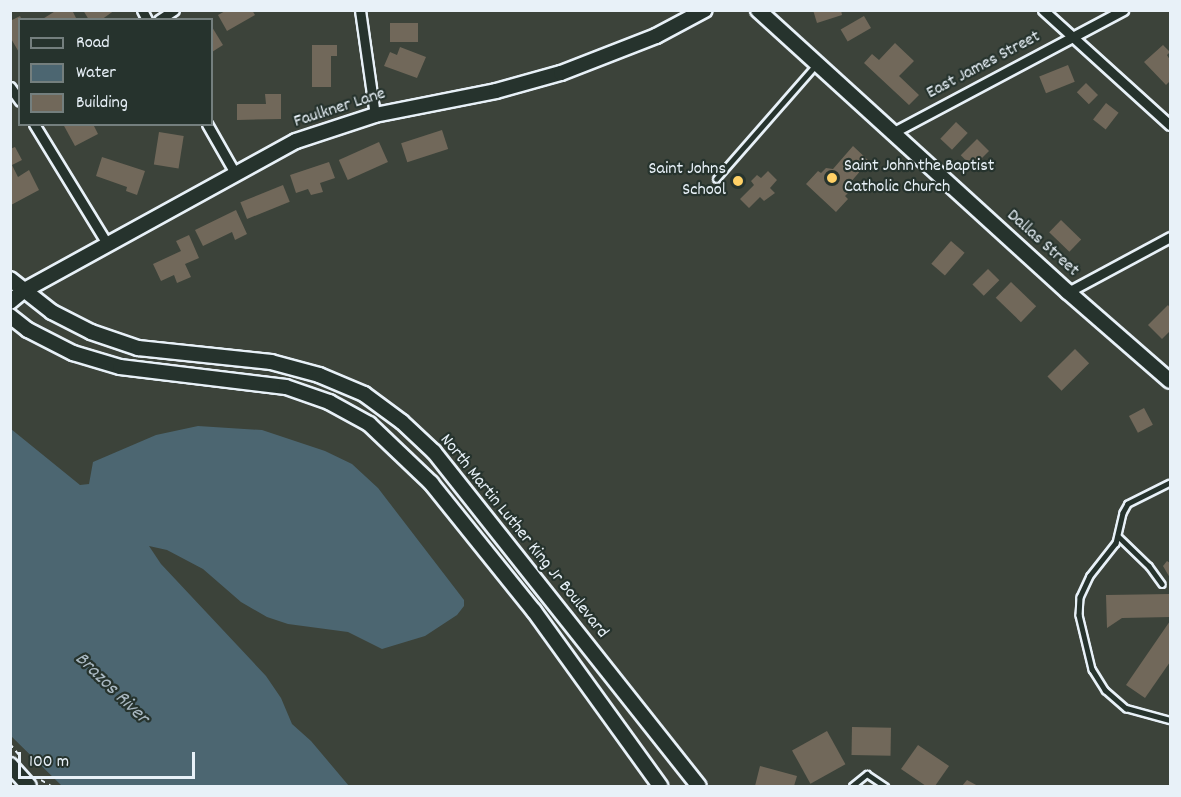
<!DOCTYPE html>
<html>
<head>
<meta charset="utf-8">
<style>
	body { margin:0 }
	#map { position:relative; width:1181px; height:797px; overflow:hidden; background:#3c433a; font-family:Dekko,sans-serif }
	div>[style] { position:absolute }
	.water>* { inset:0; background:#4c6671 }
	.building>* { inset:0; background:#71685a; transform-origin:0 0 }
	.path>* { height:2px; margin-top:-1px; transform-origin:0; background:repeating-linear-gradient(90deg,#e8f1f8 0 4.5px,transparent 0 9px) }
	.roads { filter:drop-shadow(2px 0 #e8f1f8) drop-shadow(-2px 0 #e8f1f8) drop-shadow(0 2px #e8f1f8) drop-shadow(0 -2px #e8f1f8) }
	.lane>* { height:4.5px; margin:-2.25px; padding:0 2.25px; transform-origin:2.25px; border-radius:2.25px; background:#26332d }
	.street>* { height:9px; margin:-4.5px; padding:0 4.5px; transform-origin:4.5px; border-radius:4.5px; background:#26332d }
	.secondary>* { height:14px; margin:-7px; padding:0 7px; transform-origin:7px; border-radius:7px; background:#26332d }
	.dots>* { width:16px; height:16px; translate:-50% -50%; box-sizing:border-box; border:3px solid #26332d; border-radius:50% }
	span { translate:-50% -50%; white-space:nowrap; text-align:center; line-height:1.15; -webkit-text-stroke:4.5px #26332d; paint-order:stroke }
	.street-label { font-size:18px; color:#e8f1f8 }
	.poi-label { font-size:18px; color:#e8f1f8 }
	.left { translate:0 -50%; text-align:left }
	.right { translate:-100% -50%; text-align:right }
	.water-label { font-size:20px; color:#aab9c2; font-style:italic }
	.frame { position:absolute; inset:0; border:12px solid #e8f1f8; pointer-events:none }
	.legend { position:absolute; left:18px; top:18px; width:195px; height:108px; box-sizing:border-box; background:#26332d; border:2px solid #747f7e; margin:0; padding:8px 10px; list-style:none; font-size:18px; color:#e8f1f8 }
	.legend li { display:flex; align-items:center; gap:12px; height:30px }
	.legend b { width:30px; border:2px solid #747f7e }
	.scale { position:absolute; left:18px; top:752px; width:177px; height:27px; box-sizing:border-box; border:3px solid #e8f1f8; border-top:0; padding-left:8px; font-size:18px; line-height:21px; white-space:nowrap; color:#e8f1f8; -webkit-text-stroke:4px #26332d; paint-order:stroke }
</style>
</head>
<body>
<div id="map">
	<div class="water">
		<i style="clip-path:polygon(198px 426px,262px 430px,325px 451px,352px 464px,378px 488px,464px 600px,464px 606px,457px 615px,425px 636px,382px 649px,348px 632px,288px 624px,267px 617px,241px 602px,203px 569px,167px 550px,149px 546px,161px 564px,266px 676px,281px 698px,292px 724px,311px 741px,349px 786px,62px 786px,11px 736px,11px 429px,80px 485px,89px 484px,93px 462px,156px 435px)"></i>
	</div>
	<div class="building">
		<i style="clip-path:polygon(57px 10px,72px 10px,77px 20px,41px 20px)"></i>
		<i style="clip-path:polygon(83px 10px,115px 10px,101px 20px,89px 20px)"></i>
		<i style="clip-path:polygon(227px 10px,252px 10px,255px 15px,227px 31px,218px 15px)"></i>
		<i style="clip-path:polygon(813px 10px,841px 10px,842px 15px,817px 23px)"></i>
		<i style="clip-path:polygon(20px 16px,22px 20px,20px 20px,20px 54px,10px 37px,10px 21px)"></i>
		<i style="left:864px;top:16px;width:14px;height:27px;rotate:60deg"></i>
		<i style="left:390px;top:23px;width:28px;height:19px"></i>
		<i style="clip-path:polygon(212px 27px,223px 45px,212px 52px)"></i>
		<i style="clip-path:polygon(895px 43px,914px 61px,899px 76px,919px 95px,909px 105px,864px 63px,872px 54px,879px 60px)"></i>
		<i style="clip-path:polygon(312px 45px,337px 45px,337px 56px,331px 56px,331px 87px,312px 87px)"></i>
		<i style="clip-path:polygon(1163px 45px,1170px 52px,1167px 55px,1170px 60px,1170px 81px,1166px 85px,1144px 62px)"></i>
		<i style="clip-path:polygon(400px 47px,426px 57px,417px 78px,384px 66px,390px 52px,397px 55px)"></i>
		<i style="left:1068px;top:65px;width:18px;height:31px;rotate:68deg"></i>
		<i style="left:1086px;top:83px;width:17px;height:13px;rotate:45deg"></i>
		<i style="clip-path:polygon(265px 94px,281px 94px,281px 119px,237px 120px,237px 104px,266px 104px)"></i>
		<i style="left:1106px;top:103px;width:16px;height:21px;rotate:38deg"></i>
		<i style="left:956px;top:122px;width:16px;height:23px;rotate:43deg"></i>
		<i style="clip-path:polygon(63px 124px,93px 124px,98px 134px,75px 146px)"></i>
		<i style="left:442px;top:130px;width:20px;height:43px;rotate:72deg"></i>
		<i style="left:159px;top:132px;width:25px;height:33px;rotate:9deg"></i>
		<i style="left:977px;top:139px;width:17px;height:23px;rotate:45deg"></i>
		<i style="left:379px;top:142px;width:22px;height:44px;rotate:66deg"></i>
		<i style="clip-path:polygon(853px 146px,869px 161px,849px 184px,850px 191px,845px 196px,848px 199px,836px 212px,806px 184px,818px 171px,821px 173px,826px 168px,833px 169px)"></i>
		<i style="clip-path:polygon(15px 147px,22px 160px,12px 165px,18px 177px,29px 170px,39px 190px,11px 205px,10px 149px)"></i>
		<i style="clip-path:polygon(102px 157px,145px 171px,137px 195px,126px 191px,127px 187px,96px 176px)"></i>
		<i style="clip-path:polygon(329px 162px,335px 178px,320px 183px,323px 192px,311px 195px,308px 189px,296px 193px,290px 175px)"></i>
		<i style="clip-path:polygon(768px 171px,777px 180px,770px 188px,775px 193px,764px 201px,760px 197px,749px 208px,740px 199px,754px 185px,751px 181px,757px 175px,761px 178px)"></i>
		<i style="left:283px;top:185px;width:18px;height:46px;rotate:68deg"></i>
		<i style="clip-path:polygon(236px 210px,247px 234px,235px 240px,232px 232px,203px 246px,195px 230px)"></i>
		<i style="left:1061px;top:220px;width:28px;height:17px;rotate:44deg"></i>
		<i style="clip-path:polygon(189px 235px,199px 258px,185px 264px,191px 277px,177px 283px,174px 275px,161px 281px,153px 264px,181px 251px,176px 241px)"></i>
		<i style="left:951px;top:241px;width:18px;height:30px;rotate:41deg"></i>
		<i style="left:988px;top:269px;width:16px;height:22px;rotate:45deg"></i>
		<i style="left:1011px;top:282px;width:35px;height:22px;rotate:44deg"></i>
		<i style="clip-path:polygon(1168px 305px,1170px 308px,1170px 331px,1162px 339px,1148px 325px)"></i>
		<i style="left:1075px;top:349px;width:20px;height:39px;rotate:45deg"></i>
		<i style="left:1144px;top:408px;width:19px;height:17px;rotate:62deg"></i>
		<i style="clip-path:polygon(1167px 561px,1170px 563px,1170px 578px,1163px 566px)"></i>
		<i style="clip-path:polygon(1170px 594px,1170px 617px,1122px 618px,1107px 628px,1106px 595px)"></i>
		<i style="clip-path:polygon(1170px 621px,1170px 662px,1145px 698px,1126px 685px)"></i>
		<i style="left:852px;top:727px;width:39px;height:28px;rotate:1deg"></i>
		<i style="left:827px;top:731px;width:38px;height:40px;rotate:61deg"></i>
		<i style="clip-path:polygon(918px 745px,949px 766px,935px 786px,926px 786px,901px 769px)"></i>
		<i style="clip-path:polygon(760px 766px,797px 776px,794px 786px,755px 786px)"></i>
		<i style="clip-path:polygon(967px 780px,978px 786px,962px 786px)"></i>
	</div>
	<div class="path">
		<i style="left:10px;top:744px;width:14px;rotate:51deg"></i>
		<i style="left:41px;top:780px;width:12px;rotate:31deg"></i>
	</div>
	<div class="roads">
		<div class="lane">
			<i style="left:716px;top:179px;width:150px;rotate:-48.8deg"></i>
			<i style="left:1170px;top:483px;width:47px;rotate:153.4deg"></i>
			<i style="left:1128px;top:504px;width:10px;rotate:119deg"></i>
			<i style="left:1123px;top:513px;width:31px;rotate:103deg"></i>
			<i style="left:1116px;top:543px;width:42px;rotate:128.2deg"></i>
			<i style="left:1090px;top:576px;width:23px;rotate:115deg"></i>
			<i style="left:1080px;top:597px;width:18px;rotate:93deg"></i>
			<i style="left:1079px;top:615px;width:56px;rotate:76.5deg"></i>
			<i style="left:1092px;top:669px;width:25px;rotate:58deg"></i>
			<i style="left:1105px;top:690px;width:28px;rotate:41deg"></i>
			<i style="left:1126px;top:708px;width:46px;rotate:15.3deg"></i>
			<i style="left:1118px;top:536px;width:43px;rotate:44.1deg"></i>
			<i style="left:1149px;top:566px;width:22px;rotate:54deg"></i>
			<i style="left:852px;top:786px;width:19px;rotate:-39deg"></i>
			<i style="left:867px;top:774px;width:22px;rotate:34deg"></i>
		</div>
		<div class="street">
			<i style="left:142px;top:10px;width:11px;rotate:63deg"></i>
			<i style="left:360px;top:10px;width:106px;rotate:81.9deg"></i>
			<i style="left:1043px;top:10px;width:171px;rotate:42.2deg"></i>
			<i style="left:159px;top:20px;width:18px;rotate:-34deg"></i>
			<i style="left:10px;top:87px;width:17px;rotate:54deg"></i>
			<i style="left:34px;top:124px;width:142px;rotate:58.6deg"></i>
			<i style="left:207px;top:124px;width:56px;rotate:60.3deg"></i>
			<i style="left:892px;top:133px;width:262px;rotate:-28deg"></i>
			<i style="left:1068px;top:292px;width:116px;rotate:-28.3deg"></i>
		</div>
		<div class="secondary">
			<i style="left:758px;top:10px;width:419px;rotate:42.3deg"></i>
			<i style="left:1068px;top:292px;width:135px;rotate:41.1deg"></i>
			<i style="left:10px;top:279px;width:53px;rotate:38.2deg"></i>
			<i style="left:52px;top:312px;width:44px;rotate:27.1deg"></i>
			<i style="left:91px;top:332px;width:50px;rotate:18.8deg"></i>
			<i style="left:138px;top:348px;width:134px;rotate:6deg"></i>
			<i style="left:271px;top:362px;width:50px;rotate:15.2deg"></i>
			<i style="left:319px;top:375px;width:49px;rotate:22.9deg"></i>
			<i style="left:364px;top:394px;width:47px;rotate:36.4deg"></i>
			<i style="left:402px;top:422px;width:44px;rotate:43.2deg"></i>
			<i style="left:434px;top:452px;width:426px;rotate:51.6deg"></i>
			<i style="left:10px;top:302px;width:17px;rotate:-40deg"></i>
			<i style="left:23px;top:291px;width:311px;rotate:-28.8deg"></i>
			<i style="left:296px;top:141px;width:83px;rotate:-18.2deg"></i>
			<i style="left:375px;top:115px;width:123px;rotate:-11.2deg"></i>
			<i style="left:496px;top:91px;width:67px;rotate:-15.5deg"></i>
			<i style="left:561px;top:73px;width:102px;rotate:-21.3deg"></i>
			<i style="left:656px;top:36px;width:55px;rotate:-28deg"></i>
			<i style="left:10px;top:316px;width:23px;rotate:38deg"></i>
			<i style="left:28px;top:330px;width:51px;rotate:27.1deg"></i>
			<i style="left:73px;top:353px;width:49px;rotate:16.6deg"></i>
			<i style="left:120px;top:367px;width:167px;rotate:6.9deg"></i>
			<i style="left:286px;top:387px;width:46px;rotate:19.2deg"></i>
			<i style="left:329px;top:402px;width:46px;rotate:28.8deg"></i>
			<i style="left:369px;top:424px;width:86px;rotate:43.6deg"></i>
			<i style="left:431px;top:483px;width:164px;rotate:51.2deg"></i>
			<i style="left:534px;top:611px;width:216px;rotate:54.2deg"></i>
			<i style="left:10px;top:765px;width:28px;rotate:48deg"></i>
		</div>
	</div>
	<div class="dots">
		<i style="left:832px;top:178px;background:#ffd166"></i>
		<i style="left:738px;top:181px;background:#ffd166"></i>
	</div>
	<div class="street-label">
		<span style="left:984px;top:66px;rotate:-28deg">East James Street</span>
		<span style="left:340px;top:109px;rotate:-18deg">Faulkner Lane</span>
		<span style="left:1042px;top:244px;rotate:42deg">Dallas Street</span>
		<span style="left:523px;top:537px;rotate:51deg">North Martin Luther King Jr Boulevard</span>
	</div>
	<div class="poi-label">
		<span class="left" style="left:844px;top:178px">Saint John the Baptist<br>Catholic Church</span>
		<span class="right" style="left:726px;top:181px">Saint Johns<br>School</span>
	</div>
	<div class="water-label">
		<span style="left:111px;top:689px;rotate:44deg">Brazos River</span>
	</div>
	<div class="frame"></div>
	<ul class="legend">
	<li><b style="height:8px;background:#26332d"></b>Road</li>
	<li><b style="height:16px;background:#4c6671"></b>Water</li>
	<li><b style="height:16px;background:#71685a"></b>Building</li>
	</ul>
	<div class="scale">100 m</div>
</div>
</body>
</html>
